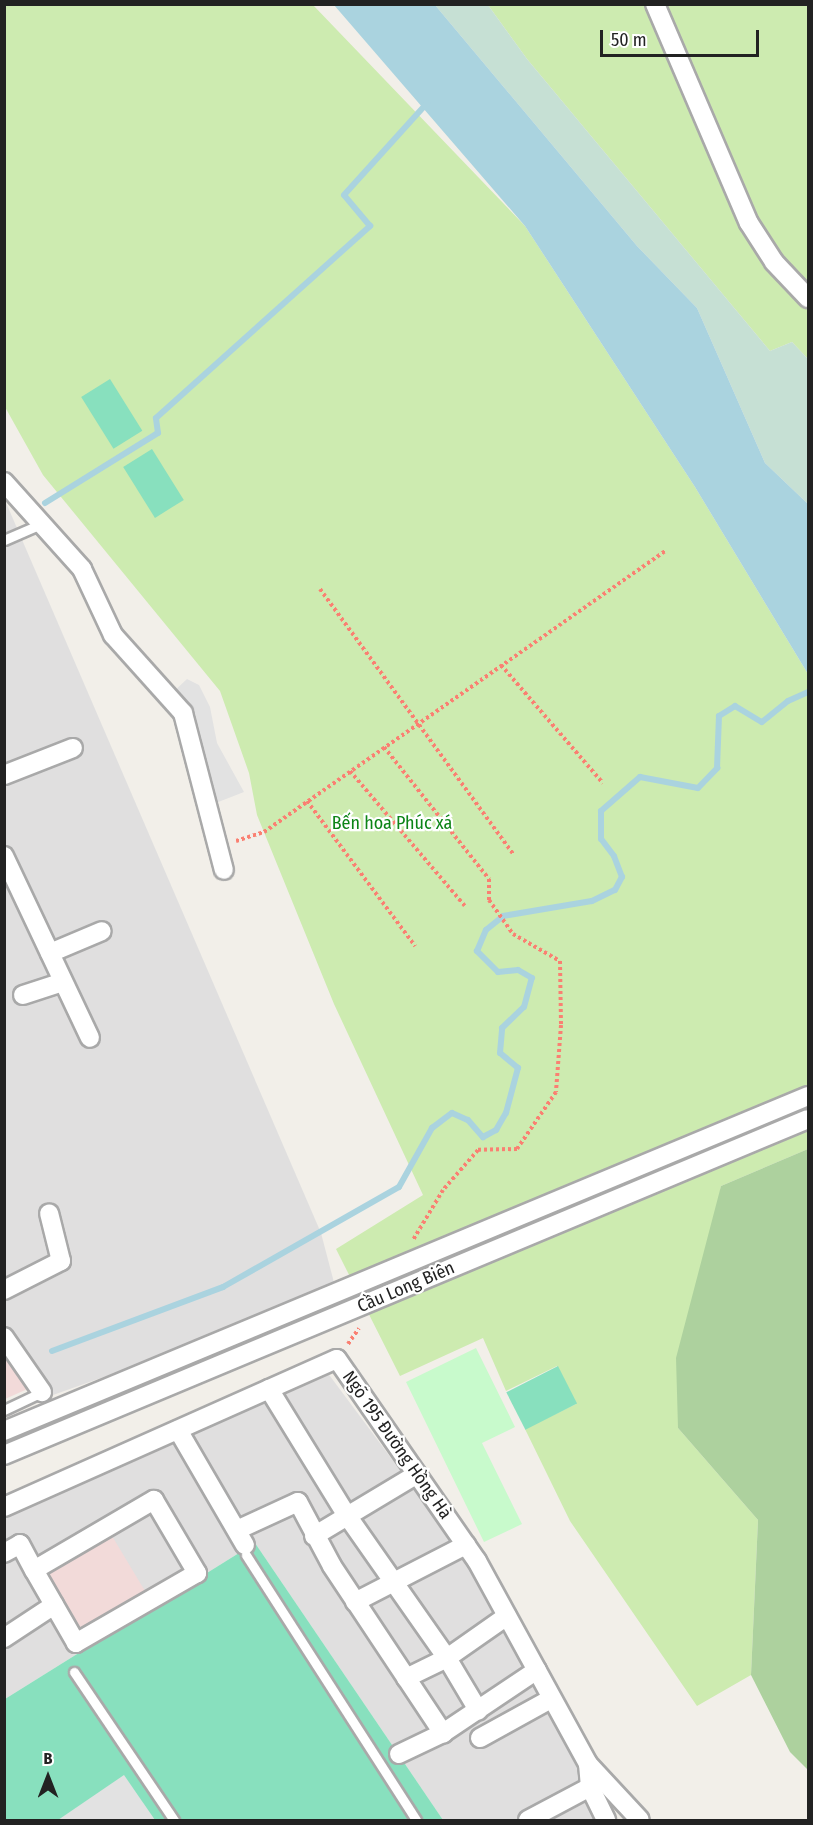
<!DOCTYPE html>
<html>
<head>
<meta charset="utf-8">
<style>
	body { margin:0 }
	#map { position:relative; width:813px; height:1825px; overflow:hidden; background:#f2efe9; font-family:"Fira Sans Condensed",sans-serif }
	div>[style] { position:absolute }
	.residential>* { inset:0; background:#e0dfdf }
	.commercial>* { inset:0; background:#f2dad9; transform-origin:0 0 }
	.grass>* { inset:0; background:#cdebb0 }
	.forest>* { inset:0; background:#add19e }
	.wetland>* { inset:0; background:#c6e0d4 }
	.park>* { inset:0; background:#c8facc }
	.pitch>* { inset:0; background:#88e0be; transform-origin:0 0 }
	.parking>* { inset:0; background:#e2e2e2 }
	.water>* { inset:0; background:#aad3df }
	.stream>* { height:6px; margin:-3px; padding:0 3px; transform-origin:3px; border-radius:3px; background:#aad3df }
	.path>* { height:4px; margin-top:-2px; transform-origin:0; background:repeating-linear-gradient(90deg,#fa8072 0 3px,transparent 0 6px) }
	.roads { filter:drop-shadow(2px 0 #a9a9a9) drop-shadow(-2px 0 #a9a9a9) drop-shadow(0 2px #a9a9a9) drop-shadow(0 -2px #a9a9a9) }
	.lane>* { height:9px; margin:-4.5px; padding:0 4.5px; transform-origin:4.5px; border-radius:4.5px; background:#fff }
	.street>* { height:18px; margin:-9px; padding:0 9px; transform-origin:9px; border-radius:9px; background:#fff }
	.rail>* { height:7px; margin-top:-3.5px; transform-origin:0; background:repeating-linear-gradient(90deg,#fff 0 14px,#707070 0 28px); box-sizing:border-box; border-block:2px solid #707070 }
	.bridges { filter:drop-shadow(2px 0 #a9a9a9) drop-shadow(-2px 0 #a9a9a9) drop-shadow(0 2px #a9a9a9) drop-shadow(0 -2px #a9a9a9) }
	.street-bridge>* { height:18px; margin:-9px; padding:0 9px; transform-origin:9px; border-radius:9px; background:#fff }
	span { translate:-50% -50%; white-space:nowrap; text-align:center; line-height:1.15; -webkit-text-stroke:4.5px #fff; paint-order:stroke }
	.park-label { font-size:18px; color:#0c8416 }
	.street-label { font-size:18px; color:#222 }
	.frame { position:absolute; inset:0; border:6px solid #222; pointer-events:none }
	.north { position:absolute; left:18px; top:1747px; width:60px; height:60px; -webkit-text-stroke:4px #fff; paint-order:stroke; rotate:0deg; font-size:16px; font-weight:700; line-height:24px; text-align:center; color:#222 }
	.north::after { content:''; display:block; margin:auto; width:21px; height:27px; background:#222; clip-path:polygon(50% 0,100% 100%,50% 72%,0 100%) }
	.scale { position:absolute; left:600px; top:30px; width:159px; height:27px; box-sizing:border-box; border:3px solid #222; border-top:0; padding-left:8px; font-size:18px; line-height:21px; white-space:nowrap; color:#222; -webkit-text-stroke:4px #fff; paint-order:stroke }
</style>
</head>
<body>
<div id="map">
	<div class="residential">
		<i style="clip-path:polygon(4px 498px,321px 1233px,337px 1294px,53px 1395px,5px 1324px)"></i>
		<i style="clip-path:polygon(327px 1372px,545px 1665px,585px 1783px,577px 1788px,594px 1820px,443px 1820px,255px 1543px,5px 1699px,5px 1515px)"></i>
	</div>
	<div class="commercial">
		<i style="clip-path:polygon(4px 1351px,32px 1387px,5px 1399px,4px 1399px)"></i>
		<i style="left:109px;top:1531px;width:76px;height:81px;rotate:59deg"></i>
	</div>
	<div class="grass">
		<i style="clip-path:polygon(4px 5px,313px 5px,525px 226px,695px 487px,808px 674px,808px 1149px,721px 1186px,678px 1428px,758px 1520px,751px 1675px,697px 1706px,570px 1521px,525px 1429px,576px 1404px,557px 1366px,506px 1391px,483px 1338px,400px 1376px,336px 1249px,423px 1195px,334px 1004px,257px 815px,249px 773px,220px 691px,43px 475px,5px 407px)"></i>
		<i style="clip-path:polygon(488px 5px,808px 5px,808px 359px,792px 342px,770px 351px,527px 59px)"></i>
	</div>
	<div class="forest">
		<i style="clip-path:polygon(808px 1149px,808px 1770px,790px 1752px,751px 1675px,758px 1520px,678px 1428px,676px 1358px,721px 1186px)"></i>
	</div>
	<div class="wetland">
		<i style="clip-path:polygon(435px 5px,488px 5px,527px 59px,770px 351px,792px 342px,808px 359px,808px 504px,765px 463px,697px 308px,637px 246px)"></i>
	</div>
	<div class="park">
		<i style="clip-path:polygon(476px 1348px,515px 1427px,482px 1443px,522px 1524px,484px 1542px,406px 1382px)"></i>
	</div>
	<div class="pitch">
		<i style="left:110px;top:379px;width:61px;height:34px;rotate:58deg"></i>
		<i style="left:152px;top:449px;width:60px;height:34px;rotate:58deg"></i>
		<i style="left:558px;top:1366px;width:42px;height:58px;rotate:63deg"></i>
		<i style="clip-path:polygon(255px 1543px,443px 1820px,5px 1820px,5px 1699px)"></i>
	</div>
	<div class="parking">
		<i style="clip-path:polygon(187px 679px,199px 685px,210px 707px,217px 743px,244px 792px,208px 806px,170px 695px)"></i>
		<i style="clip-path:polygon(124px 1775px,155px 1820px,58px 1820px)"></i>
	</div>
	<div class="water">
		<i style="clip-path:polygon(334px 5px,435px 5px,637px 246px,697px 308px,765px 463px,808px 504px,808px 674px,695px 487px,525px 226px)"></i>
	</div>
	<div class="stream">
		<i style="left:45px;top:503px;width:133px;rotate:-31.8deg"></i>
		<i style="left:158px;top:433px;width:15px;rotate:-98deg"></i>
		<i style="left:156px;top:418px;width:288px;rotate:-41.9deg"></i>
		<i style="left:370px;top:226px;width:40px;rotate:-130deg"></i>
		<i style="left:344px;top:195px;width:124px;rotate:-47.9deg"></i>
		<i style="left:52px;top:1351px;width:183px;rotate:-20.5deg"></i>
		<i style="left:223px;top:1287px;width:202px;rotate:-29.6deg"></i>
		<i style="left:399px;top:1187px;width:68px;rotate:-60.8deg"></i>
		<i style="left:432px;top:1128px;width:25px;rotate:-37deg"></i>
		<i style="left:452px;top:1113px;width:17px;rotate:24deg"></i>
		<i style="left:468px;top:1120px;width:23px;rotate:49deg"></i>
		<i style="left:483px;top:1137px;width:15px;rotate:-28deg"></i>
		<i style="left:496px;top:1130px;width:20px;rotate:-60deg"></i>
		<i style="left:506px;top:1113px;width:47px;rotate:-75.1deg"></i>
		<i style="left:518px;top:1068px;width:23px;rotate:-140deg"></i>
		<i style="left:500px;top:1053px;width:25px;rotate:-85deg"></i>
		<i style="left:502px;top:1028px;width:30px;rotate:-44deg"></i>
		<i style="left:524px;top:1007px;width:30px;rotate:-75deg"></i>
		<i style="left:532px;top:978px;width:16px;rotate:-150deg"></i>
		<i style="left:518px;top:970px;width:20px;rotate:174deg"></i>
		<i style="left:498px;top:972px;width:30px;rotate:-135deg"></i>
		<i style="left:477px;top:951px;width:23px;rotate:-67deg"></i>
		<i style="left:486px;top:930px;width:22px;rotate:-39deg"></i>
		<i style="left:503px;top:916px;width:90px;rotate:-9.6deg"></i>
		<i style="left:592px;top:901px;width:25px;rotate:-26deg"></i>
		<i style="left:615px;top:890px;width:15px;rotate:-62deg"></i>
		<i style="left:622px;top:877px;width:22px;rotate:-111deg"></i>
		<i style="left:614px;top:856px;width:21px;rotate:-127deg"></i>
		<i style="left:601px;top:839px;width:28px;rotate:-90deg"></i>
		<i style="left:601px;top:811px;width:52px;rotate:-41.1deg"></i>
		<i style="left:640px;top:777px;width:59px;rotate:10.7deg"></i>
		<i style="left:698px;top:788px;width:28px;rotate:-46deg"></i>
		<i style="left:717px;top:768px;width:52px;rotate:-87.8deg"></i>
		<i style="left:719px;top:716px;width:19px;rotate:-32deg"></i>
		<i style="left:735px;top:706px;width:31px;rotate:31deg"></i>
		<i style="left:762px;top:722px;width:33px;rotate:-39deg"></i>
		<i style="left:788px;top:701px;width:22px;rotate:-24deg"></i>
	</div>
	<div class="path">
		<i style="left:320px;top:589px;width:329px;rotate:53.9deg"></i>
		<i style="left:501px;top:665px;width:156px;rotate:49.2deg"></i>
		<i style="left:384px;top:747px;width:169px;rotate:51.5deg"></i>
		<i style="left:489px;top:879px;width:21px;rotate:90deg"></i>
		<i style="left:489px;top:900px;width:42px;rotate:54.8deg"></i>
		<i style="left:513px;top:934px;width:54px;rotate:29.9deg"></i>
		<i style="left:560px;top:961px;width:64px;rotate:89.1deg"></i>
		<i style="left:561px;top:1025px;width:67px;rotate:94.3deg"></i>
		<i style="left:556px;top:1092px;width:69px;rotate:124.4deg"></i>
		<i style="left:517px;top:1149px;width:39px;rotate:179deg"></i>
		<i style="left:478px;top:1150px;width:53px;rotate:131.2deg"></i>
		<i style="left:443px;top:1190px;width:58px;rotate:121deg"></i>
		<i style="left:350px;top:771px;width:177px;rotate:49.6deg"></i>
		<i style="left:307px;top:801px;width:181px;rotate:53.3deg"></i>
		<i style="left:236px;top:841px;width:29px;rotate:-18deg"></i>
		<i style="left:264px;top:832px;width:490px;rotate:-35deg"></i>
		<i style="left:348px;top:1344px;width:19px;rotate:-55deg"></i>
	</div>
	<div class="roads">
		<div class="lane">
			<i style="left:4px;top:540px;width:40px;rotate:-23.4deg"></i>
			<i style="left:4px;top:1410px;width:42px;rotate:-25.3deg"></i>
			<i style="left:246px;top:1555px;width:315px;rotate:57.3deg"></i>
			<i style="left:74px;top:1672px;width:179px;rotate:56deg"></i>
		</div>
		<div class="street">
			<i style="left:655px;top:4px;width:238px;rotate:66.8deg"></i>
			<i style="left:749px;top:223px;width:46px;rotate:57.3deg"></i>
			<i style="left:774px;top:262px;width:50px;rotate:46.6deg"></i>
			<i style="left:4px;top:482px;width:117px;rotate:48.1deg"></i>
			<i style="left:82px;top:569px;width:73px;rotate:64.8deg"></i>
			<i style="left:113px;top:635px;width:105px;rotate:48.1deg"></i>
			<i style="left:183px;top:713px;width:162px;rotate:75.4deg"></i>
			<i style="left:4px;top:775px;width:74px;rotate:-21.4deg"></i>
			<i style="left:4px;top:856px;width:201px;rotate:64.7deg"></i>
			<i style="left:50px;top:953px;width:56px;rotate:-22.9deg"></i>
			<i style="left:23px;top:995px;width:42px;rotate:-18deg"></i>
			<i style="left:4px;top:1290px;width:64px;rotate:-27deg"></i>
			<i style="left:61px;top:1261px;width:49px;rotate:-104deg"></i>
			<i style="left:4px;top:1337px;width:67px;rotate:55.4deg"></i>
			<i style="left:269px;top:1389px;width:147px;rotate:58.4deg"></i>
			<i style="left:346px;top:1514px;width:176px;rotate:55deg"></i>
			<i style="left:447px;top:1658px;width:61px;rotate:59.2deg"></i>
			<i style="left:178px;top:1430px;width:133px;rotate:59.8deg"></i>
			<i style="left:154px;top:1500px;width:85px;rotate:59.5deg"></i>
			<i style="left:197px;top:1573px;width:140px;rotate:150deg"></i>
			<i style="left:76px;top:1643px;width:84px;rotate:-119.9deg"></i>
			<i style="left:34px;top:1570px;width:139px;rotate:-30.3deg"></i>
			<i style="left:4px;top:1507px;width:364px;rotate:-24deg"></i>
			<i style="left:337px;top:1359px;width:246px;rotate:55.3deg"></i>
			<i style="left:477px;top:1561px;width:231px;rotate:61.3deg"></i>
			<i style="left:588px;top:1764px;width:23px;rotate:85deg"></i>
			<i style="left:590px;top:1787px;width:37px;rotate:64deg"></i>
			<i style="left:237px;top:1530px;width:67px;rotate:-24.7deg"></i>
			<i style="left:298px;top:1502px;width:72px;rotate:62deg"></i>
			<i style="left:332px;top:1566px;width:201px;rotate:56.4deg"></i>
			<i style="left:314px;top:1536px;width:120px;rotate:-31deg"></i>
			<i style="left:4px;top:1553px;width:18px;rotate:-29deg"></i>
			<i style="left:20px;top:1544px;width:30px;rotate:62deg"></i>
			<i style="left:355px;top:1602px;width:125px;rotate:-27.2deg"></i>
			<i style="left:4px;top:1638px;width:60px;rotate:-33.4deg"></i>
			<i style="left:406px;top:1678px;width:46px;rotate:-26deg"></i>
			<i style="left:447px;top:1658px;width:73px;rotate:-35deg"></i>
			<i style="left:480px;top:1738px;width:81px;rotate:-28.8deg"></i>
			<i style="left:399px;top:1754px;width:49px;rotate:-25.5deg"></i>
			<i style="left:443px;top:1733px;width:113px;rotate:-33.8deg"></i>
			<i style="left:588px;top:1764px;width:76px;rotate:47.1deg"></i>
			<i style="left:528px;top:1820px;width:70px;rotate:-28deg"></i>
		</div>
	</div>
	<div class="rail">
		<i style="left:4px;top:1442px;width:871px;rotate:-22.62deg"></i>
	</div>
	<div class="bridges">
		<div class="street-bridge">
			<i style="left:4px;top:1431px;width:871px;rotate:-22.62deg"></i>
			<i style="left:4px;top:1455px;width:871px;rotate:-22.68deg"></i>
		</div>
	</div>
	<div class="park-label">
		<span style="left:392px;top:823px">Bến hoa Phúc xá</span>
	</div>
	<div class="street-label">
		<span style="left:406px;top:1287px;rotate:-23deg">Cầu Long Biên</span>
		<span style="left:397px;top:1445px;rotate:55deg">Ngõ 195 Đường Hồng Hà</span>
	</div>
	<div class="frame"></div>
	<div class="north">B</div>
	<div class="scale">50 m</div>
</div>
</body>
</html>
